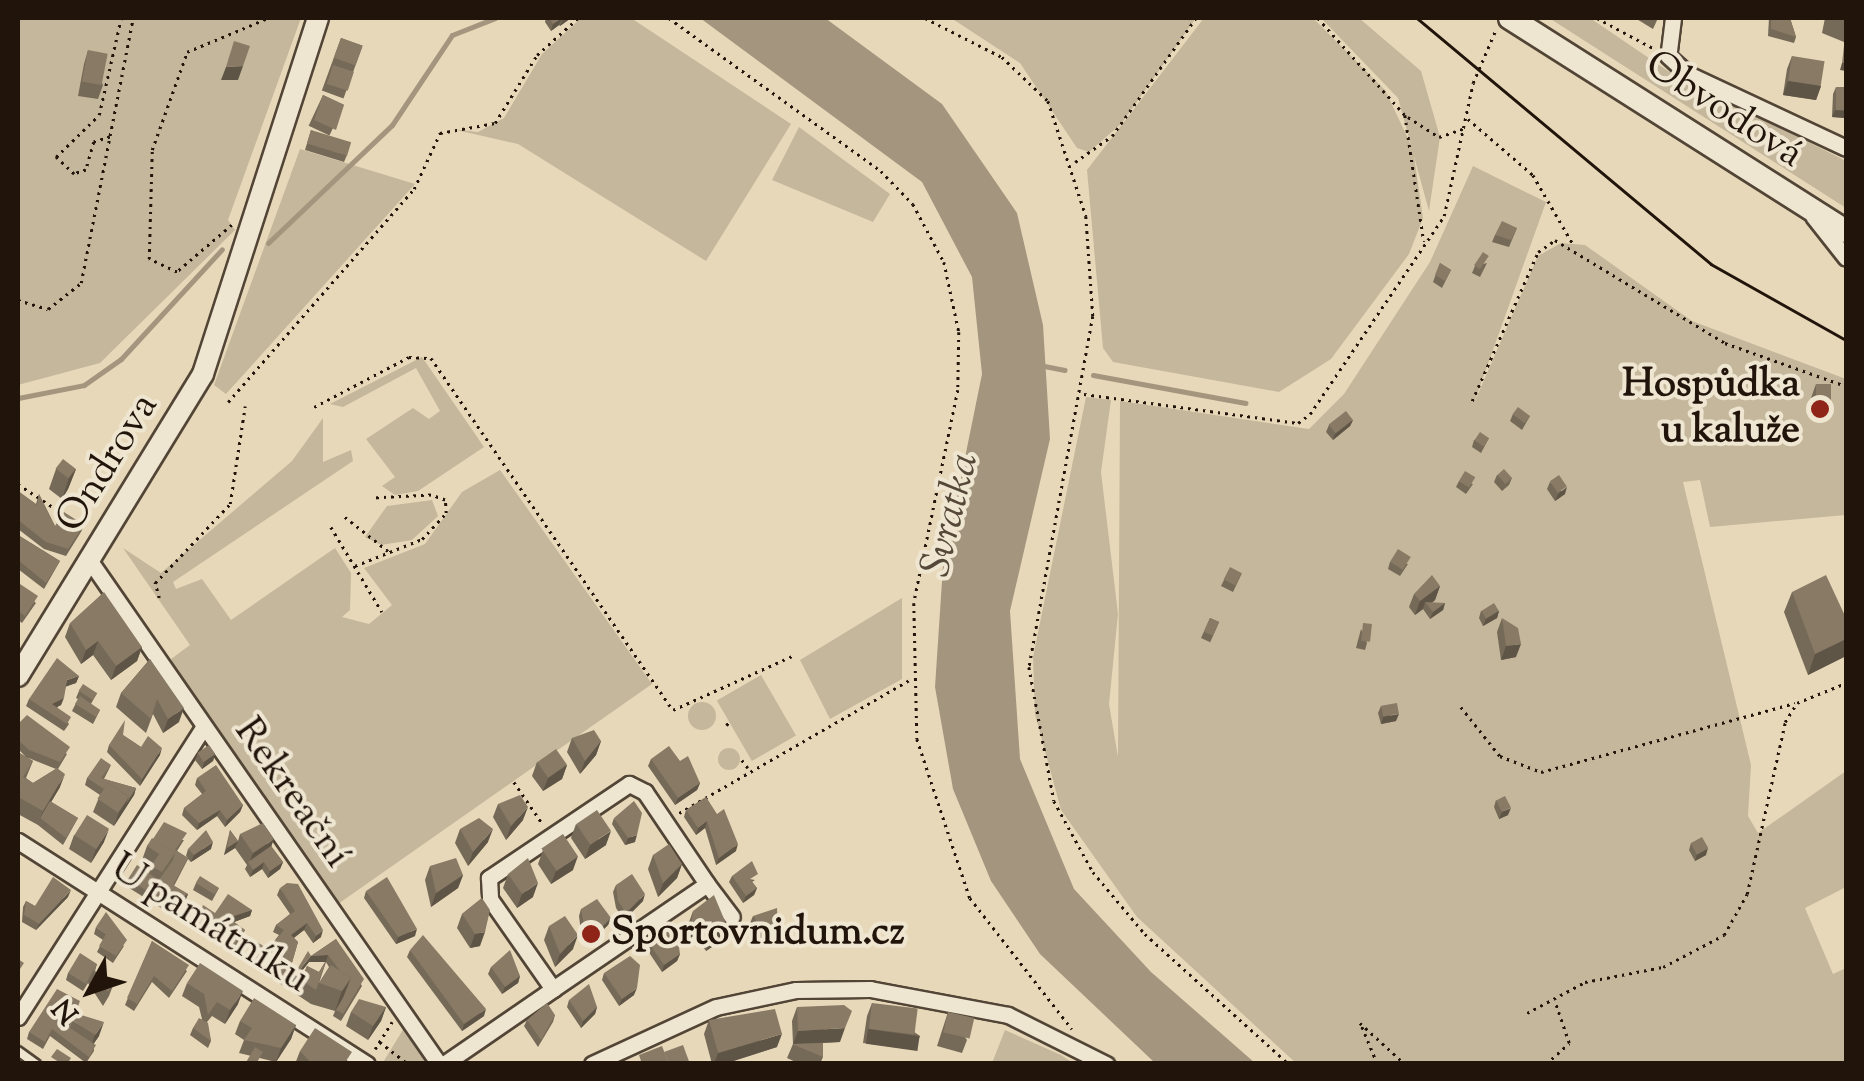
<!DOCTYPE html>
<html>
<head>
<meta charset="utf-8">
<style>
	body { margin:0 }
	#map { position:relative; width:1864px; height:1081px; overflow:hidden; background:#e7d8b9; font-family:"Sorts Mill Goudy",serif }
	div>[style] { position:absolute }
	.green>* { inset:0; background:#c5b79b; transform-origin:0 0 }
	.round { border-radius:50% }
	.water>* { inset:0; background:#a4957e }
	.stream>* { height:5px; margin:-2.5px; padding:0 2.5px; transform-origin:2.5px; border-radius:2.5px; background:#a4957e }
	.path>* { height:2.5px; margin-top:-1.25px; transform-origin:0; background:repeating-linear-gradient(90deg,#21140b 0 2.5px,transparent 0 7.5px) }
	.roads { filter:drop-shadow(2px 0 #524536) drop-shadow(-2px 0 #524536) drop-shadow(0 2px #524536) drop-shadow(0 -2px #524536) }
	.service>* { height:8px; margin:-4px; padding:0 4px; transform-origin:4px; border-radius:4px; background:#efe6d2 }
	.minor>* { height:15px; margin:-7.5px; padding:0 7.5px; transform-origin:7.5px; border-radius:7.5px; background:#efe6d2 }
	.tertiary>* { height:20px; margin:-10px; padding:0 10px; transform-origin:10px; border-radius:10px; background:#efe6d2 }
	.secondary>* { height:22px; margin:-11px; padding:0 11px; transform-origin:11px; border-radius:11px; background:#efe6d2 }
	.tram>* { height:2.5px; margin:-1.25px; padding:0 1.25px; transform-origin:1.25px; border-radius:1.25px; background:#21140b }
	.wall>* { inset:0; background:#756957; transform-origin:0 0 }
	.shaded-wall>* { inset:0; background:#5f5547; transform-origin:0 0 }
	.building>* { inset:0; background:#887a65; transform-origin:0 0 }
	.dots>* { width:28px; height:28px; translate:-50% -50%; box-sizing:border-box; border:5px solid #efe6d2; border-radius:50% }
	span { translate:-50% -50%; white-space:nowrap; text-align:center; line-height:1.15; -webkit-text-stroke:8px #efe6d2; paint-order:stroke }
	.street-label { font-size:40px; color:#21140b }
	.poi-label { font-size:40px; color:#21140b; font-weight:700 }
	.right { translate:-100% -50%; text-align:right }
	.left { translate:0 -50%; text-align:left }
	.water-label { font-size:42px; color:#554839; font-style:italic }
	.frame { position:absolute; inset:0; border:20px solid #21140b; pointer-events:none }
	.north { position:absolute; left:40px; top:941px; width:100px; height:100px; -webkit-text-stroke:8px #efe6d2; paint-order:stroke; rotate:230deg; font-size:28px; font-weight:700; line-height:40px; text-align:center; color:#21140b }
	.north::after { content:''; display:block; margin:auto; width:35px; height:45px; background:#21140b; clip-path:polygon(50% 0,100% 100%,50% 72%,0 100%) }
</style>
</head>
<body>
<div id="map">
	<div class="green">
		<i style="clip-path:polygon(18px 18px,301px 18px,228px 220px,235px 230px,100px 363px,18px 385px)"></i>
		<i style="clip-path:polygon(581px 18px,631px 18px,791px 124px,706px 261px,518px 144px,452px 129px,478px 132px,504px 118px,542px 54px)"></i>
		<i style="clip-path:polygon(951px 18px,1196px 18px,1122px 123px,1089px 152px,1077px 148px,1020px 63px)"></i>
		<i style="clip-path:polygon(1204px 18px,1313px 18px,1385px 90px,1413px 149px,1423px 218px,1409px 254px,1331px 359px,1279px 392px,1113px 362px,1103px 348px,1087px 170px)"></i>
		<i style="clip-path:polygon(1321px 18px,1359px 18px,1421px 71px,1440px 137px,1429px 211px,1398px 98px)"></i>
		<i style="clip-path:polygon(1549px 18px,1590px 18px,1671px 73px,1846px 161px,1846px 208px)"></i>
		<i style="clip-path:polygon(799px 127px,890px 194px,873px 222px,772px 180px)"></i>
		<i style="clip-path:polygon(300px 149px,415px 184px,226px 394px,214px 385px)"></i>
		<i style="clip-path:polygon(1473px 166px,1546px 202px,1474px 403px,1538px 256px,1561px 243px,1585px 245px,1692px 321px,1846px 379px,1846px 515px,1710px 527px,1700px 480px,1683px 482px,1751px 765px,1748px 816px,1758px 833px,1846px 771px,1846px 887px,1805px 908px,1833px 974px,1846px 968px,1846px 1063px,1297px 1064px,1137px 917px,1061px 810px,1035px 714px,1033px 657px,1086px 397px,1111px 400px,1101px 472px,1118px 614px,1109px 704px,1118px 757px,1120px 401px,1309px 429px,1344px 394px,1430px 262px)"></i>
		<i style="clip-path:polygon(422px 357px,484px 447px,418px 491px,395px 495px,382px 486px,395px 477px,366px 439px,413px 408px,429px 419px,440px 411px,416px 368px,343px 407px,330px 404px)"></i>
		<i style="clip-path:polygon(323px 418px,323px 462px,351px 450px,353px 461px,173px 582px,176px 589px,202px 579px,231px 620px,335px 548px,351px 573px,350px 610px,342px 617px,369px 624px,392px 605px,364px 568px,425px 544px,462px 492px,500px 470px,652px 684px,338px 904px,186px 691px,171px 659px,190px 645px,123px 548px,161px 573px,292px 461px)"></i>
		<i style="clip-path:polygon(432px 500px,438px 516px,412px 540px,381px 545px,365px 537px,387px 506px)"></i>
		<i style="clip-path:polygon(902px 598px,902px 679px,830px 719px,800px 660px)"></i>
		<i style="left:761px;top:675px;width:70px;height:51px;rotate:60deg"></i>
		<i class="round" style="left:688px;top:702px;width:28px;height:28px"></i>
		<i class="round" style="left:718px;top:748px;width:22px;height:22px"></i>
		<i style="clip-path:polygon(404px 1028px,407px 1029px,432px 1063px,382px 1064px)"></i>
		<i style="clip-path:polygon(1005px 1030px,1061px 1055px,1073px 1063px,992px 1063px)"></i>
	</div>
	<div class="water">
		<i style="clip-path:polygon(700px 18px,825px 18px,942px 104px,1017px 213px,1043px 325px,1050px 439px,1010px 611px,1020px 759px,1074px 889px,1151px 972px,1255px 1063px,1155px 1063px,1040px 954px,991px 881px,953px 789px,935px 687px,943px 566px,982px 374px,972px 277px,922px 182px)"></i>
	</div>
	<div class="stream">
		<i style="left:268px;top:243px;width:171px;rotate:-43.6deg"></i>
		<i style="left:392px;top:125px;width:108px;rotate:-56.3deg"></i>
		<i style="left:452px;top:35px;width:46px;rotate:-21.6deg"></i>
		<i style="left:1039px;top:365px;width:26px;rotate:11deg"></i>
		<i style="left:1093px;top:375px;width:155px;rotate:10.4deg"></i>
		<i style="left:18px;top:398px;width:67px;rotate:-11.1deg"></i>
		<i style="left:84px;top:385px;width:45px;rotate:-35.1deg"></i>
		<i style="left:121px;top:359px;width:149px;rotate:-47.4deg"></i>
	</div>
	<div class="path">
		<i style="left:669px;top:18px;width:261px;rotate:35.8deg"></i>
		<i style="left:881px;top:171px;width:46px;rotate:45.9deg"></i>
		<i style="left:913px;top:204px;width:66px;rotate:61.9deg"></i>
		<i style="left:944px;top:262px;width:72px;rotate:77.9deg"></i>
		<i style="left:959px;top:332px;width:58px;rotate:91deg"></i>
		<i style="left:958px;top:390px;width:217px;rotate:101.7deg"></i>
		<i style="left:914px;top:603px;width:136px;rotate:88.7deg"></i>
		<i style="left:917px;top:739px;width:168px;rotate:71.6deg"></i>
		<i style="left:970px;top:898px;width:166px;rotate:52.1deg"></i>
		<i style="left:925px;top:18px;width:86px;rotate:26.9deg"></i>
		<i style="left:1002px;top:57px;width:64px;rotate:43.7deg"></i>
		<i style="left:1048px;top:101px;width:121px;rotate:71.7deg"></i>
		<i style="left:1086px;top:216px;width:100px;rotate:86deg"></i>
		<i style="left:1093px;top:316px;width:357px;rotate:100.3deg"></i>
		<i style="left:1029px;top:667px;width:136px;rotate:79.4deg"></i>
		<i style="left:1054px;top:801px;width:81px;rotate:61.2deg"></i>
		<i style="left:1093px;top:872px;width:81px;rotate:50deg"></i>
		<i style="left:1145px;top:934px;width:194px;rotate:42.1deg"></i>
		<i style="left:1318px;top:18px;width:130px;rotate:48.1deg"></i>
		<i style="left:1405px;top:115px;width:128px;rotate:81.5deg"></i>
		<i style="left:1597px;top:18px;width:64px;rotate:28.2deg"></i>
		<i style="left:1408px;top:117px;width:37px;rotate:33deg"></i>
		<i style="left:1439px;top:137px;width:28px;rotate:-19deg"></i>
		<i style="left:1468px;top:119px;width:86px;rotate:40.7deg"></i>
		<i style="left:1533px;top:175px;width:80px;rotate:59.9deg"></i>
		<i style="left:110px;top:137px;width:17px;rotate:163deg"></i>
		<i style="left:94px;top:142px;width:29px;rotate:106deg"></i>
		<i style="left:86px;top:170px;width:13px;rotate:162deg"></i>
		<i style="left:74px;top:174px;width:25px;rotate:-137deg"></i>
		<i style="left:56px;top:157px;width:60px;rotate:-44.3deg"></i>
		<i style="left:99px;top:115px;width:99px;rotate:-77.2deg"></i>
		<i style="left:1075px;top:162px;width:45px;rotate:-35.1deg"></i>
		<i style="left:1112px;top:136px;width:145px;rotate:-54.6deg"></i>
		<i style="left:232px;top:225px;width:72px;rotate:139.5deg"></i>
		<i style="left:177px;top:272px;width:31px;rotate:-155deg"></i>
		<i style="left:149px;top:259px;width:109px;rotate:-88.4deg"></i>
		<i style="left:152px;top:150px;width:104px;rotate:-70.3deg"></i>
		<i style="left:187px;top:52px;width:88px;rotate:-22.8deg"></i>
		<i style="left:18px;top:300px;width:31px;rotate:17deg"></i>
		<i style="left:48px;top:309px;width:42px;rotate:-38.2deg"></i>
		<i style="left:81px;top:283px;width:270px;rotate:-78.9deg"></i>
		<i style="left:1084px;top:394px;width:216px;rotate:7.7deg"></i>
		<i style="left:1298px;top:423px;width:15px;rotate:-37deg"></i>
		<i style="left:1310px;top:414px;width:239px;rotate:-55.9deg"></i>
		<i style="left:1444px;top:216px;width:136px;rotate:-77.7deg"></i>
		<i style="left:1473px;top:83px;width:59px;rotate:-66.9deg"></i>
		<i style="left:1472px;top:401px;width:163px;rotate:-66.1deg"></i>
		<i style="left:1538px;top:252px;width:21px;rotate:-35deg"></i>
		<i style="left:1555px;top:240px;width:199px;rotate:31.2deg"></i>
		<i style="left:1725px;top:343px;width:128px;rotate:19.6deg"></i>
		<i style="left:228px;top:402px;width:283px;rotate:-48.9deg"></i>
		<i style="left:414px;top:189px;width:62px;rotate:-65.1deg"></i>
		<i style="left:440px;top:133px;width:56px;rotate:-10.3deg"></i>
		<i style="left:495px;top:123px;width:80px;rotate:-58.3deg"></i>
		<i style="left:537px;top:55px;width:55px;rotate:-42.1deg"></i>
		<i style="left:314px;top:407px;width:107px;rotate:-27.8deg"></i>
		<i style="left:409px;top:357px;width:22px;rotate:3deg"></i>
		<i style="left:431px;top:358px;width:427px;rotate:55.5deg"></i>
		<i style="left:673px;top:710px;width:133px;rotate:-24.4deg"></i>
		<i style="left:18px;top:484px;width:53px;rotate:33.4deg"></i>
		<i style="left:345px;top:517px;width:55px;rotate:38.3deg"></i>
		<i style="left:331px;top:527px;width:99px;rotate:59deg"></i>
		<i style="left:355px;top:566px;width:72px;rotate:-21.9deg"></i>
		<i style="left:422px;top:539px;width:35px;rotate:-47deg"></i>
		<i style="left:446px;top:513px;width:13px;rotate:-94deg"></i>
		<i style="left:445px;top:500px;width:15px;rotate:-160deg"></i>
		<i style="left:431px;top:495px;width:58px;rotate:177deg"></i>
		<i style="left:159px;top:598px;width:16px;rotate:-105deg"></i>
		<i style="left:155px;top:583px;width:109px;rotate:-46.5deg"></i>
		<i style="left:230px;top:504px;width:99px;rotate:-81.3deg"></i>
		<i style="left:1461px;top:707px;width:63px;rotate:51.5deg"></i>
		<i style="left:1500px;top:756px;width:44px;rotate:21.3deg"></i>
		<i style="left:1541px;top:772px;width:263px;rotate:-15.2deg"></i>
		<i style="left:726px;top:725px;width:5px;rotate:-37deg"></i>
		<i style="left:742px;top:760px;width:10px;rotate:53deg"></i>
		<i style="left:514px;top:782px;width:50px;rotate:55.7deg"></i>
		<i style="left:679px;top:813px;width:266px;rotate:-30deg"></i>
		<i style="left:1527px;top:1013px;width:66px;rotate:-28.1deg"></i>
		<i style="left:1585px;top:982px;width:79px;rotate:-10.9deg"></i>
		<i style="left:1663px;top:967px;width:69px;rotate:-27.7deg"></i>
		<i style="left:1724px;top:935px;width:47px;rotate:-60.7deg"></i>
		<i style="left:1747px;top:894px;width:176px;rotate:-77.5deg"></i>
		<i style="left:1785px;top:722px;width:22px;rotate:-58deg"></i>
		<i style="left:1797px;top:703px;width:53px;rotate:-22.2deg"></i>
		<i style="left:380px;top:1042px;width:33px;rotate:38deg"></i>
		<i style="left:375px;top:1049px;width:32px;rotate:-58deg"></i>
		<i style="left:1377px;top:1064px;width:44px;rotate:-112.5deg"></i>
		<i style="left:1360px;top:1023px;width:61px;rotate:42.3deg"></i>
		<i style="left:1546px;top:1064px;width:31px;rotate:-42deg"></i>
		<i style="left:1569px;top:1043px;width:43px;rotate:-108.9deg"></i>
	</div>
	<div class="roads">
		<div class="service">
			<i style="left:18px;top:1051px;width:22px;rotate:36deg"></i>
		</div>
		<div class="minor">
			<i style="left:1673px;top:18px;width:38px;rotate:97deg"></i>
			<i style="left:1668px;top:56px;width:27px;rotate:42deg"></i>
			<i style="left:1688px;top:74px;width:174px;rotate:25.1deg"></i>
			<i style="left:1813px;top:216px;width:53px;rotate:51.8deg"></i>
			<i style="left:90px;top:561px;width:612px;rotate:55.25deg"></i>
			<i style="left:18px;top:841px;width:414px;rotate:32.6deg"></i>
			<i style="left:707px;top:884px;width:41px;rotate:52.9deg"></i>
			<i style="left:18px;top:1017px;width:345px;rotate:-57.4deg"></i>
			<i style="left:444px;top:1064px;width:132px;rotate:-34.5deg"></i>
			<i style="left:553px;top:989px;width:186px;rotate:-34.3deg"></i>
			<i style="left:707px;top:884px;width:111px;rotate:-124deg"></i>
			<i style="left:645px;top:792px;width:18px;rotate:-153deg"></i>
			<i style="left:629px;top:784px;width:169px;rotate:146.1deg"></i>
			<i style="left:489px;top:878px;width:21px;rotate:87deg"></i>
			<i style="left:490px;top:899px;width:110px;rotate:55deg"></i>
			<i style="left:592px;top:1064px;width:136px;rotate:-24.7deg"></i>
			<i style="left:716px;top:1007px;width:82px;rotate:-12deg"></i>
			<i style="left:796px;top:990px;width:74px;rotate:-0.8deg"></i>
			<i style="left:870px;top:989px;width:140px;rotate:10.7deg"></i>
			<i style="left:1008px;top:1015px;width:110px;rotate:26.6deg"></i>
		</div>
		<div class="tertiary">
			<i style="left:18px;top:676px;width:354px;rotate:-58.5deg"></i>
			<i style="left:203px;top:374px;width:374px;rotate:-72.1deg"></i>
		</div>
		<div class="secondary">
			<i style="left:1510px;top:18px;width:398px;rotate:32.4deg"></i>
		</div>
	</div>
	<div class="tram">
		<i style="left:1417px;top:18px;width:383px;rotate:39.9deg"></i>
		<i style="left:1711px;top:264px;width:155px;rotate:29.4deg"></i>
	</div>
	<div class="wall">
		<i style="clip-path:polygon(546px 18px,571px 18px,560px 26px,559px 25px,551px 31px,545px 22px)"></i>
		<i style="clip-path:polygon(1635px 18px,1658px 18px,1653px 29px)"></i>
		<i style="clip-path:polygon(1769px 18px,1790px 18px,1796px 37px,1794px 43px,1768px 36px)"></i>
		<i style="clip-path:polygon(1825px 18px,1846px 18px,1846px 35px,1844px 42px,1822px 33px)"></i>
		<i style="left:341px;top:38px;width:23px;height:56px;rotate:20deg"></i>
		<i style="clip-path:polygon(88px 50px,103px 85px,98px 99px,78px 96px,84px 64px)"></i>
		<i style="clip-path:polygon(1792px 56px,1821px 86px,1816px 100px,1783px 95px,1787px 69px)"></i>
		<i style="clip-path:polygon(1836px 87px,1846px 87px,1846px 118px,1832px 117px,1833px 94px)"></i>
		<i style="left:323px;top:95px;width:23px;height:34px;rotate:25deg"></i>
		<i style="clip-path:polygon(311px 130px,347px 155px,344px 162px,305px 150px)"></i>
		<i style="clip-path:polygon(1517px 228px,1509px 247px,1492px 242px,1495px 235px)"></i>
		<i style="clip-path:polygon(1440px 263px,1451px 270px,1442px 288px,1433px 282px)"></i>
		<i style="clip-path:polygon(1487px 263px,1480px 277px,1472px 273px,1475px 266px)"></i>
		<i style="clip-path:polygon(1816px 384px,1832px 406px,1826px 420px,1812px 420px,1811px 398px)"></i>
		<i style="clip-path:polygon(1513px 414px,1530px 416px,1522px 430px,1510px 421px)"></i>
		<i style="clip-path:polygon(1353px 420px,1350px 426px,1333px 440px,1326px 432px,1329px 425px)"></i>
		<i style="clip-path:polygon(1489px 438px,1481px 453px,1472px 447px,1474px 440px)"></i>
		<i style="clip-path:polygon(56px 469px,76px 469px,68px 489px,62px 499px,49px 489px)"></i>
		<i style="clip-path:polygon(1497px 475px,1512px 478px,1509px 485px,1502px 491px,1494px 482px)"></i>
		<i style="clip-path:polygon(1459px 481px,1473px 484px,1466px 494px,1456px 487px)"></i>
		<i style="clip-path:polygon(1550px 482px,1565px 494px,1555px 501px,1547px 489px)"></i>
		<i style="clip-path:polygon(18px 491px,36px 504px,39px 494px,55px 526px,84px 525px,81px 532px,66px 556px,44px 549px,18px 529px)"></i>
		<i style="clip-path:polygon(18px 535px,60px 561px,44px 589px,18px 569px)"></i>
		<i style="clip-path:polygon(1390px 562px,1408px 564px,1400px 576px,1388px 569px)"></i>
		<i style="clip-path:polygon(1242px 573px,1233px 592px,1221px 586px,1224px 580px)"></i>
		<i style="clip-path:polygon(1440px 586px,1435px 600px,1432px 603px,1445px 603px,1443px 610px,1430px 619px,1423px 609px,1415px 615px,1409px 607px,1414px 594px)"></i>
		<i style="clip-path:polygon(18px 588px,36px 603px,22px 623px,18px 620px)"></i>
		<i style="clip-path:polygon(1792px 592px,1846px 618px,1846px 656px,1808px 675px,1784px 612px)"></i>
		<i style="clip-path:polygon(1481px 611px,1499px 611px,1497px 618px,1483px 626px,1479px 618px)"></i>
		<i style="left:1210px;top:618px;width:10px;height:22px;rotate:24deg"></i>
		<i style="clip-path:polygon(1502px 618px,1516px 657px,1501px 660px,1497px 632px)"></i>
		<i style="clip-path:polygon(70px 623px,142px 647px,137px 661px,111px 680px,93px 655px,81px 664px,65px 637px)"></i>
		<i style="clip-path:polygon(1361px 629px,1367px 643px,1365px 650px,1356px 648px)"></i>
		<i style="clip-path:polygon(150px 659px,179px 722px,163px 733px,153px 714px,146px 733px,116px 707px,121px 693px)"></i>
		<i style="clip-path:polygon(79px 676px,76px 683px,66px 686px,61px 705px,57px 707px,69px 724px,64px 731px,26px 706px,29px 699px)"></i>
		<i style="clip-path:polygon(79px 691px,97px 693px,91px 704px,100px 710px,93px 724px,72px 711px,78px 699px,76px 698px)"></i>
		<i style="clip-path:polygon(1381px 706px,1396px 721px,1381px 724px,1378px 713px)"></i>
		<i style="clip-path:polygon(18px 724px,67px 754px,58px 769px,60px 787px,51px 802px,78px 818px,63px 845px,38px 825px,18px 814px,18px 752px,33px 761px,26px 778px,33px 783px,56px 769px,26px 757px,18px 749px)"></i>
		<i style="clip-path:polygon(123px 735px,141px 747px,160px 755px,140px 786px,107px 752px,109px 745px)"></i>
		<i style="clip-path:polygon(572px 738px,601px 741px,596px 755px,580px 774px,567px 752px)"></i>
		<i style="clip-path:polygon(198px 753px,215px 754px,213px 761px,202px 769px,195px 760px)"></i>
		<i style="clip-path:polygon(651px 759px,680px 761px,700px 783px,697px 790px,675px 805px,648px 766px)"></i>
		<i style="clip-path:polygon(537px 762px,567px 765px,562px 779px,543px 791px,532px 776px)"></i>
		<i style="clip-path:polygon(111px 765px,104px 779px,136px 788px,134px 795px,114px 826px,93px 812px,100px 795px,85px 785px,87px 778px)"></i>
		<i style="clip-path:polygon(197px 778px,243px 805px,240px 812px,225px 827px,217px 816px,197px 830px,182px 815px,184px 808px,202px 794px,195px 785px)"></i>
		<i style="clip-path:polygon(706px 797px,736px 851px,716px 865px,705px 828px,696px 835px,684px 817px,686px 810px)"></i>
		<i style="clip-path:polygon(1496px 800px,1508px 815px,1499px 819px,1494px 807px)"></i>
		<i style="clip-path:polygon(498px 804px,523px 820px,506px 840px,493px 817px)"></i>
		<i style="clip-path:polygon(614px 818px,635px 842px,625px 845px,612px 824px)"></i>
		<i style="clip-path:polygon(576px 824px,606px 845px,585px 859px,571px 838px)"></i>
		<i style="clip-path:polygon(460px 829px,488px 842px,468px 866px,455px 843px)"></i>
		<i style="clip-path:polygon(230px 830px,238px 841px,240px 834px,271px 846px,283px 862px,280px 869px,268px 878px,262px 869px,250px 877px,245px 869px,247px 865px,235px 848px,224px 855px)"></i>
		<i style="clip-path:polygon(74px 835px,104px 842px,91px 863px,69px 849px)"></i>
		<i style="clip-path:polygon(153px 839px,184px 840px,177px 851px,188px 858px,186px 856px,188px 849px,211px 849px,191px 862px,188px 859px,174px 886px,188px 894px,185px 901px,166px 911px,126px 886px,128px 879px,149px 873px,151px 866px,142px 860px,147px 846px)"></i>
		<i style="clip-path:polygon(1691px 843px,1706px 855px,1695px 861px,1689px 850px)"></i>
		<i style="clip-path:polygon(543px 850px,573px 870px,551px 884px,538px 864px)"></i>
		<i style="clip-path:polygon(653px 855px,682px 864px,677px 878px,658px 897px,648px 869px)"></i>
		<i style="clip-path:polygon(430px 866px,463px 875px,458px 888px,431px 907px,425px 880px)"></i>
		<i style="clip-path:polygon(508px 874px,533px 897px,517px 908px,503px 888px)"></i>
		<i style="clip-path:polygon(732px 876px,755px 880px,752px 882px,757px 888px,754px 895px,743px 903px,729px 882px)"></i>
		<i style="clip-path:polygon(196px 883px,219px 888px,212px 901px,193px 890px)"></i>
		<i style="clip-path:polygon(616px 885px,643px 901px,624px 920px,616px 908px,613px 892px)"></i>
		<i style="clip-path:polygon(280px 888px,321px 937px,313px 943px,304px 930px,294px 938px,298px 942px,285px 987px,246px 961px,249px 954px,268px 949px,279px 935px,273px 932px,276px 925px,290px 914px,277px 895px)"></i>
		<i style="clip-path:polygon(366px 891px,415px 936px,396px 944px,364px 898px)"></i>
		<i style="clip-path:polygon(68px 897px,36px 930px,22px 922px,23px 907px,26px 901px,35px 906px)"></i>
		<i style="clip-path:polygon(482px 898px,480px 946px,470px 948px,457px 928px,462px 914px)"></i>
		<i style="clip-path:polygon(581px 909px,611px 918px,608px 925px,589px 944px,581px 932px,579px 916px)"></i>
		<i style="clip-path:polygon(252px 910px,250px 916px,234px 922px,245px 930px,232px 953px,194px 928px,196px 922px,215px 913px)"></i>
		<i style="clip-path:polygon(693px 911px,727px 926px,722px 940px,706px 951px,695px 935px,686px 941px,688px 925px)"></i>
		<i style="clip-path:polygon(753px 916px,778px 929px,775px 936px,764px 944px,750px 923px)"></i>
		<i style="clip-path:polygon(549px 926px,573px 949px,555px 967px,544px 940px)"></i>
		<i style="clip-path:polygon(96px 927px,124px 946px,113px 963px,97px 952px,103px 940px,94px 934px)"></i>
		<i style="clip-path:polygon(evenodd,336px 939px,362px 986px,341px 1021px,333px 1016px,335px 1011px,311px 1004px,296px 994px,307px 966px,319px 972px,325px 962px,309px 962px,289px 987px,311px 956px,336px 939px,326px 962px,329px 967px,319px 983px,326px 962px)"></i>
		<i style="clip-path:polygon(152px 941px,187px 971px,169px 998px,152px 982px,134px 1011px,125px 1005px)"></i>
		<i style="clip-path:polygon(650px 945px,680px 954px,677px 961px,662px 972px,648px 951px)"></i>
		<i style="clip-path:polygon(410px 950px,484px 1016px,462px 1031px,407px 957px)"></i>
		<i style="clip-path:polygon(97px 964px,95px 971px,114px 983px,109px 996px,103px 1006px,88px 983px,83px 991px,66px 980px,68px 973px)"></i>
		<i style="clip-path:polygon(491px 967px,520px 976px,518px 983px,502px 994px,488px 974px)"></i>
		<i style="clip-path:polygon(604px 973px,634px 995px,619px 1006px,602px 980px)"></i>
		<i style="clip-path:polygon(187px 983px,238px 1004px,225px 1024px,212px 1016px,207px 1022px,211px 1041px,208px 1048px,190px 1035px,193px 1028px,202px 1019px,199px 1007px,182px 996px)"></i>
		<i style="clip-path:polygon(569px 1000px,597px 1007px,595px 1014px,581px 1028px,567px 1007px)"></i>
		<i style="clip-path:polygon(872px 1003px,920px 1036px,915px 1050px,863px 1043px,867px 1016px)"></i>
		<i style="clip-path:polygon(386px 1007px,381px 1021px,368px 1040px,346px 1026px,351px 1012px)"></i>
		<i style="clip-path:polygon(797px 1007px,840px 1042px,823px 1043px,823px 1057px,820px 1064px,800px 1064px,787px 1058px,793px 1044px,792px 1021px)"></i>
		<i style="clip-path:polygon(948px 1012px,967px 1040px,962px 1053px,937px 1046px)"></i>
		<i style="clip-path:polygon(555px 1015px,553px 1022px,538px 1047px,524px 1026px,527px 1020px)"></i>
		<i style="clip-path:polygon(709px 1020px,777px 1047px,724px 1064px,712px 1064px,704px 1034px)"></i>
		<i style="clip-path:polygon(73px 1021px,99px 1036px,94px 1043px,94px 1051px,86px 1063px,50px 1036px,43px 1049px,27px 1039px,29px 1032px)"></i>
		<i style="clip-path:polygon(240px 1021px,296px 1025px,291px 1039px,276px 1062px,239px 1053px,244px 1040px,235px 1034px)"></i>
		<i style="clip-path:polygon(300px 1051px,347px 1064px,295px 1064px)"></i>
	</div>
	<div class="shaded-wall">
		<i style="clip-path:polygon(562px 18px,559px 25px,551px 31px,553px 24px)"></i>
		<i style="clip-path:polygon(563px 18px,571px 18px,560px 26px)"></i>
		<i style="clip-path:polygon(1842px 63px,1846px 63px,1846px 71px,1840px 70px)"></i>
		<i style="clip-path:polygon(243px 66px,238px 80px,221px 80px,226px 67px)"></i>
		<i style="clip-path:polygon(1788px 81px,1821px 86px,1816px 100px,1783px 95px)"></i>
		<i style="clip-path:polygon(1835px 110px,1846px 111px,1846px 118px,1832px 117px)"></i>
		<i style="clip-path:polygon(1817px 406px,1832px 406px,1826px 420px,1812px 420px)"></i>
		<i style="clip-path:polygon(1353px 420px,1350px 426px,1333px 440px,1335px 434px)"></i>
		<i style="clip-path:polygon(76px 469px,68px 489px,62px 499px,69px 478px)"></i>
		<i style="clip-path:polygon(1567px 487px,1565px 494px,1555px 501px,1558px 494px)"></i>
		<i style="clip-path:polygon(1440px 586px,1435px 600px,1428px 605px,1425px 602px,1423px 609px,1415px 615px,1420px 601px)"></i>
		<i style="clip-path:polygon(1445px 603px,1443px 610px,1430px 619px,1433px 612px)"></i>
		<i style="clip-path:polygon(1499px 611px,1497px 618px,1483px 626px,1486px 619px)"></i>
		<i style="clip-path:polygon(1846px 639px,1846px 656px,1808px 675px,1815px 654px)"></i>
		<i style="clip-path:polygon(98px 641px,93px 655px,81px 664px,86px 650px)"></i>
		<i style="clip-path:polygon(1521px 644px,1516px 657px,1501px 660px,1506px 646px)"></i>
		<i style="clip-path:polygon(142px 647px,137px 661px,111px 680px,116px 666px)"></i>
		<i style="clip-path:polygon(79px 676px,76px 683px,65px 687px,67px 680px)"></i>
		<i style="clip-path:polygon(64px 698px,61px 705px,49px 711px,52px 704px)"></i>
		<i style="clip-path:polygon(184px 708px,179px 722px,163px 733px,168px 719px)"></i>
		<i style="clip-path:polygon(1399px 714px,1396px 721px,1381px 724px,1383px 717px)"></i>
		<i style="clip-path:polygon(601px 741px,596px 755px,580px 774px,585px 761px)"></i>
		<i style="clip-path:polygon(162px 748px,160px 755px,140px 786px,142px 779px)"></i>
		<i style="clip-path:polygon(215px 754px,213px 761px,202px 769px,204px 762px)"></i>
		<i style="clip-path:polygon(567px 765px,562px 779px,543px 791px,548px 778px)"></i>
		<i style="clip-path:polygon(65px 774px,60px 787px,41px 819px,40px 818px,43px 811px)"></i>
		<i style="clip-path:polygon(700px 783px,697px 790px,675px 805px,678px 798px)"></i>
		<i style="clip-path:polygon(136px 788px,134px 795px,114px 826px,119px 812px)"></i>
		<i style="clip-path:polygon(243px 805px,240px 812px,225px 827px,227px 820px)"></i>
		<i style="clip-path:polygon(528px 807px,523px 820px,506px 840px,511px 826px)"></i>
		<i style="clip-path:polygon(1511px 808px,1508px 815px,1499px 819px,1502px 812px)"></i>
		<i style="clip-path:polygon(220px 810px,217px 816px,197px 830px,199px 823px)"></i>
		<i style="clip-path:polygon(707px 821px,705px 828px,696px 835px,698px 828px)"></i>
		<i style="clip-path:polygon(109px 829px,104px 842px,91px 863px,96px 849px)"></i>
		<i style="clip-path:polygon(493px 829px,488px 842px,468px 866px,473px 852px)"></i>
		<i style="clip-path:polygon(611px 831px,606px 845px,585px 859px,590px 845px)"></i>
		<i style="clip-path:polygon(637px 835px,635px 842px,625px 845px,628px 838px)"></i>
		<i style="clip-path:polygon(274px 839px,269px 853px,249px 864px,253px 853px)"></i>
		<i style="clip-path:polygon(238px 841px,235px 848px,224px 855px,227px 848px)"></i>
		<i style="clip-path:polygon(213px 842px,211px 849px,191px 862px,194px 855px)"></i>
		<i style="clip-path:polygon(738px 844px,736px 851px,716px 865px,719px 858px)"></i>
		<i style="clip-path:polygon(1708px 848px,1706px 855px,1695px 861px,1697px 854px)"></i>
		<i style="clip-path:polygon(578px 856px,573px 870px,551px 884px,556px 871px)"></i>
		<i style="clip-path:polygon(264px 862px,262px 869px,250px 877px,253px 870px)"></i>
		<i style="clip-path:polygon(283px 862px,280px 869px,268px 878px,270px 871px)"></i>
		<i style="clip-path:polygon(682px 864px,677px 878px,658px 897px,663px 883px)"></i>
		<i style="clip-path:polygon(463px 875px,458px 888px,431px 907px,436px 893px)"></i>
		<i style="clip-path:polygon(538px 883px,533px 897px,517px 908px,522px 894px)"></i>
		<i style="clip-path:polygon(757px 888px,754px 895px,743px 903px,746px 896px)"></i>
		<i style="clip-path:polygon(71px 890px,68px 897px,36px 930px,39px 924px)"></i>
		<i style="clip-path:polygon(188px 894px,185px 901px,166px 911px,168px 904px)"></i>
		<i style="clip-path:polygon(645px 894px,643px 901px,624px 920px,626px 913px)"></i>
		<i style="clip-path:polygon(252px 910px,250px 916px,226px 925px,228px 918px)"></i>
		<i style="clip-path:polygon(611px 918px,608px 925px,589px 944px,592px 937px)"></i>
		<i style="clip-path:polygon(700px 922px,695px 935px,686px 941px,691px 928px)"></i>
		<i style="clip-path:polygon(307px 923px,304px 930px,288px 942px,291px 935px)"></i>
		<i style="clip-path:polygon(727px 926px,722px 940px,706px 951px,711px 937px)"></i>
		<i style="clip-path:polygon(417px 929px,415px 936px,396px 944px,398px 937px)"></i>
		<i style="clip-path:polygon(778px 929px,775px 936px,764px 944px,767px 937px)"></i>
		<i style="clip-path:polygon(323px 930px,321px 937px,313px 943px,316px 936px)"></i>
		<i style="clip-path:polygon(485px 932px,480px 946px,470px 948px,475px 934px)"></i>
		<i style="clip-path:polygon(578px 935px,573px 949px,555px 967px,560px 954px)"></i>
		<i style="clip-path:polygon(680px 954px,677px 961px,662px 972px,664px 965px)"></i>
		<i style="clip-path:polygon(328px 955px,326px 962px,309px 962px,289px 987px,291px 980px,311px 956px)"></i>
		<i style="clip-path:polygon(520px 976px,518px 983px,502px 994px,505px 987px)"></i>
		<i style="clip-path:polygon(351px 978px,343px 998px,335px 1011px,342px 991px)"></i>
		<i style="clip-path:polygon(637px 988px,634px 995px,619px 1006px,622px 999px)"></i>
		<i style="clip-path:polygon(243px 991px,238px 1004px,225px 1024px,230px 1010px)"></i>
		<i style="clip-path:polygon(386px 1007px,381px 1021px,368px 1040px,373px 1026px)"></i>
		<i style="clip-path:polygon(597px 1007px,595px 1014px,581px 1028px,583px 1021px)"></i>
		<i style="clip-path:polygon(486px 1009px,484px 1016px,462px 1031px,464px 1024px)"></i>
		<i style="clip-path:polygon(104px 1022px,99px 1036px,90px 1049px,95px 1035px)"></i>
		<i style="clip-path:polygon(296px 1025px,291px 1039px,276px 1062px,281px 1048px)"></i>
		<i style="clip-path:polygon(845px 1028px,840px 1042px,793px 1044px,798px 1031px)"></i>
		<i style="left:868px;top:1029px;width:52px;height:15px;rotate:8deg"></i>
		<i style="clip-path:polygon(782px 1034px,777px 1047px,724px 1064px,714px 1064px,718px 1053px)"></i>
	</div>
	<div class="building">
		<i style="clip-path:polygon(549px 18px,562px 18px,553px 24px)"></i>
		<i style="clip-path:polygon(1771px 18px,1790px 18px,1796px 37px,1771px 29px)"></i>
		<i style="left:341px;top:38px;width:23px;height:21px;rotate:20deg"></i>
		<i style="clip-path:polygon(234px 41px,250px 46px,243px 66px,226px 67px)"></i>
		<i style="clip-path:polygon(1844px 46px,1846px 46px,1846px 63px,1842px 63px)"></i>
		<i style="left:88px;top:50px;width:20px;height:32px;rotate:11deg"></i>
		<i style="left:1792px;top:56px;width:33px;height:25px;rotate:9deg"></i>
		<i style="left:333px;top:65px;width:22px;height:20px;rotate:18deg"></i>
		<i style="left:1836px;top:87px;width:10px;height:23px"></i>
		<i style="clip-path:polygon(323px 95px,344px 105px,336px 130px,314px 120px)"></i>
		<i style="left:311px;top:130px;width:42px;height:14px;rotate:17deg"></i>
		<i style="clip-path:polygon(1502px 221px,1517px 228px,1511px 240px,1495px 235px)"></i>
		<i style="left:1483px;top:252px;width:7px;height:16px;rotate:34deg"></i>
		<i style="clip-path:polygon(1440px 263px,1451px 270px,1445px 281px,1435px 275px)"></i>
		<i style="left:1816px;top:384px;width:15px;height:22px"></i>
		<i style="left:1518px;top:407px;width:15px;height:9px;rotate:37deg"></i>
		<i style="left:1346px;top:411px;width:11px;height:22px;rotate:52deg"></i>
		<i style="left:1480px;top:432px;width:11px;height:10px;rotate:34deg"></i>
		<i style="left:63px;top:459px;width:16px;height:12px;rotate:38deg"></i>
		<i style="left:1504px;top:469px;width:12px;height:9px;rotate:48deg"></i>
		<i style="left:1465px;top:471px;width:12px;height:12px;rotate:31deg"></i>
		<i style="left:1559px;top:475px;width:14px;height:11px;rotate:56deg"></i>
		<i style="clip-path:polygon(18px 491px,37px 505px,39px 494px,55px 526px,64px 512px,84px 525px,68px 549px,46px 542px,18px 520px)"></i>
		<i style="clip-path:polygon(18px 535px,60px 561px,46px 583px,18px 560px)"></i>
		<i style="left:1398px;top:549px;width:15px;height:15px;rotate:32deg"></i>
		<i style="left:1230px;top:567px;width:13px;height:14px;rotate:27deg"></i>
		<i style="clip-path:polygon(1432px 575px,1440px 586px,1420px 601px,1414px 594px)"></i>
		<i style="clip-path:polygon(1826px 575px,1846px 618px,1846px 639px,1815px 654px,1792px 592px)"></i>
		<i style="clip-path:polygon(20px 584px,38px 596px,25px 616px,18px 611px,18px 588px)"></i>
		<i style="clip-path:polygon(104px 592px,142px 647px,116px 666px,98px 641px,86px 650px,70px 623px)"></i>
		<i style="clip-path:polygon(1425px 602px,1445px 603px,1433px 612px)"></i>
		<i style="left:1494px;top:603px;width:9px;height:15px;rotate:58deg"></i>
		<i style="left:1210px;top:618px;width:10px;height:15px;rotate:24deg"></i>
		<i style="clip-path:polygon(1502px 618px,1518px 628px,1521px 644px,1506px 646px)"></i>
		<i style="left:1363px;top:623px;width:9px;height:18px;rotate:6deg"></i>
		<i style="clip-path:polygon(57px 658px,79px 676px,67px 680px,64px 698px,52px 704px,71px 717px,67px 724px,29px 699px)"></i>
		<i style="clip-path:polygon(150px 659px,184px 708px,168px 719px,157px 699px,151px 719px,121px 693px)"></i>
		<i style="left:83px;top:684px;width:17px;height:8px;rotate:33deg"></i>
		<i style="clip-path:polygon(80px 696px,100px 710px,96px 717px,75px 704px)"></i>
		<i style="left:1397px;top:703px;width:11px;height:16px;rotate:80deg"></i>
		<i style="clip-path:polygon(27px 715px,70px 747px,60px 762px,29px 750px,18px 740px,18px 724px)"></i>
		<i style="clip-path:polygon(125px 720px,123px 735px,141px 747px,148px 736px,162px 748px,142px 779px,109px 745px)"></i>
		<i style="clip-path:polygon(594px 730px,601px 741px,585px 761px,572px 738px)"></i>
		<i style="left:209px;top:745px;width:11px;height:14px;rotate:56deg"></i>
		<i style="clip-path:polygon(669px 746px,680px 761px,688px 756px,700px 783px,678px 798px,651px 759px)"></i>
		<i style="left:556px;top:749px;width:19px;height:23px;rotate:55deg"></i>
		<i style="clip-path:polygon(18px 752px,33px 761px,23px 777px,33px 783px,57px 768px,65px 774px,43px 811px,18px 797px)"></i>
		<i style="clip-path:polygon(101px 758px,111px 765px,101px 778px,136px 788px,126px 804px,129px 797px,108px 783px,104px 789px,87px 778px)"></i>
		<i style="clip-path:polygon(216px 765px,243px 805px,227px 820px,220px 810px,199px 823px,184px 808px,206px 791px,197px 778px)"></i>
		<i style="left:108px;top:783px;width:25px;height:19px;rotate:34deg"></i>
		<i style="clip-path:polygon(520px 795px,528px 807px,511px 826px,498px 804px)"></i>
		<i style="left:1505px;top:796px;width:13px;height:10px;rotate:63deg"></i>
		<i style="clip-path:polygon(706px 797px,717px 814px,724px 809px,738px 844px,719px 858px,707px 821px,698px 828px,686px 810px)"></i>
		<i style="clip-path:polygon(50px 801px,78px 818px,66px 838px,40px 818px)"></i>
		<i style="clip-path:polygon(634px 801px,642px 813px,637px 835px,628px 838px,614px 818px)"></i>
		<i style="left:597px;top:810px;width:25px;height:25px;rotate:56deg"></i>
		<i style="left:87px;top:815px;width:26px;height:24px;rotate:32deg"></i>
		<i style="clip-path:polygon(479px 818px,493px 829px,473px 852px,460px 829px)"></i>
		<i style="clip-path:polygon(164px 822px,187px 833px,175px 850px,188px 858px,173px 885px,188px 894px,168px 904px,128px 879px,137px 865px,159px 880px,173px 860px,175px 853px,153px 839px)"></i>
		<i style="clip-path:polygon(263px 823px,274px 839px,253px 853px,240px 834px)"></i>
		<i style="clip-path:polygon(206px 830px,213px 842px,194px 855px,188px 849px)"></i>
		<i style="clip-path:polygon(230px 830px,238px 841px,227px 848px)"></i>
		<i style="left:563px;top:834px;width:27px;height:26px;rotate:56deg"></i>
		<i style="left:1702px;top:837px;width:13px;height:13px;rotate:61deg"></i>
		<i style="clip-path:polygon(152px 838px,175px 853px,162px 872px,151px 866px,159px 854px,147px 846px)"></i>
		<i style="clip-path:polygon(669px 844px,682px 864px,663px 883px,653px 855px)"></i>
		<i style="clip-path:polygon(271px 846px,283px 862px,270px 871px,264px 862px,253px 870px,248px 862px)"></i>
		<i style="clip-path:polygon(456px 858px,463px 875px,436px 893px,430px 866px)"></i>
		<i style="clip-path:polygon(528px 858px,538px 883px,522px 894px,508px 874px)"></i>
		<i style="clip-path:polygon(752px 861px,758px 874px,750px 879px,757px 888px,746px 896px,732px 876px)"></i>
		<i style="clip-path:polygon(632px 874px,645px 894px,626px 913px,618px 901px,616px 885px)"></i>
		<i style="left:200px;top:876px;width:22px;height:8px;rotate:32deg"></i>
		<i style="clip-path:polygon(53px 877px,71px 890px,39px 924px,24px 915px,26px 901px,35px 906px)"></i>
		<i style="clip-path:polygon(387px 877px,417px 929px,398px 937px,366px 891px)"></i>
		<i style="clip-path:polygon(287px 883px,298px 884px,323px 930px,316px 936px,307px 923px,291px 935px,298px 942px,287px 980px,249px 954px,257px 942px,268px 949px,284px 930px,276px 925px,295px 911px,280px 888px)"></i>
		<i style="clip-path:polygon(228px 894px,252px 910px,228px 918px,245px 930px,234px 946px,196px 922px,203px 905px,215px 913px)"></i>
		<i style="clip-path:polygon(714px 895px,727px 926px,711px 937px,700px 922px,691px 928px,693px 911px)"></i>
		<i style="clip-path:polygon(482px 898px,490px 910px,485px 932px,475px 934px,462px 914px)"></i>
		<i style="clip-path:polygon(597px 899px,611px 918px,592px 937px,584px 925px,581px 909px)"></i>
		<i style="clip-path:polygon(777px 908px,778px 929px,767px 937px,753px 916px)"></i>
		<i style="clip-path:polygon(106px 912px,127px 940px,116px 956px,99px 946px,106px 934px,96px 927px)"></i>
		<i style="clip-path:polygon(565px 916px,578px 935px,560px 954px,549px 926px)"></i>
		<i style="clip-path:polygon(670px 928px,678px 940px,680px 954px,664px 965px,650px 945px)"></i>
		<i style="clip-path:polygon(423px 935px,486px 1009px,464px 1024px,410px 950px)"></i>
		<i style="clip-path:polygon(336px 939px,364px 979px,343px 1014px,336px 1010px,343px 998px,351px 978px,340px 971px,328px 955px,311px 956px)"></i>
		<i style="clip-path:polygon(152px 941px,189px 965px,172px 991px,154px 976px,137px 1004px,127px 998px)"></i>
		<i style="clip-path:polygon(510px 950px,520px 976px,505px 987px,491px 967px)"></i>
		<i style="clip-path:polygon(308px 951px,311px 956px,291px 980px)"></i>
		<i style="clip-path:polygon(80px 953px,97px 964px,94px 971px,93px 970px,86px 984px,68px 973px)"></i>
		<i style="clip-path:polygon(630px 956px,640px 965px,637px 988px,622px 999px,604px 973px)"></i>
		<i style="clip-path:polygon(18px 959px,24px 963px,18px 972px)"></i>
		<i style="clip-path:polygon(326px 961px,316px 990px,301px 980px,307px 966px,319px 972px)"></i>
		<i style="clip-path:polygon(200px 963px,243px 991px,230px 1010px,217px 1002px,208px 1015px,204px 994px,187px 983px)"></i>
		<i style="clip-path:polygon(331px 965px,351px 978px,342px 991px,319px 983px)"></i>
		<i style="clip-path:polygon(93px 970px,114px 983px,108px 992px)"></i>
		<i style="clip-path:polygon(589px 984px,597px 1007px,583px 1021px,569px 1000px)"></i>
		<i style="clip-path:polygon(57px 989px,80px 1001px,70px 1028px,96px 1045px,89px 1057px,52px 1029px,45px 1042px,29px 1032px)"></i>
		<i style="clip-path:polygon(254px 998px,296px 1025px,281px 1048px,244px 1040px,252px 1028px,240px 1021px)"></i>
		<i style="clip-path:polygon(359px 999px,386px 1007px,373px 1026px,351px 1012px)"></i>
		<i style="clip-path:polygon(547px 1003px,555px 1015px,541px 1040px,527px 1020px)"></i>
		<i style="left:872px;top:1003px;width:46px;height:26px;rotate:7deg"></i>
		<i style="clip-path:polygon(844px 1005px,852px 1011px,845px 1028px,798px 1031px,797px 1007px)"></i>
		<i style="clip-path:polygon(775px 1009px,782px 1034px,718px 1053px,709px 1020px)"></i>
		<i style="left:948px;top:1012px;width:27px;height:21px;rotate:13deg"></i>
		<i style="clip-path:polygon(78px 1014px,104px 1022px,95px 1035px,73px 1021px)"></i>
		<i style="clip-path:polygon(199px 1018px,208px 1023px,211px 1041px,193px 1028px)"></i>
		<i style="clip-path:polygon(315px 1028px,352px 1052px,344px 1064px,312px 1064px,300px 1051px)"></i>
		<i style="clip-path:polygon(823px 1043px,823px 1057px,792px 1044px)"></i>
		<i style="clip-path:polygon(683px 1045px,690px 1064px,669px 1064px,664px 1052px)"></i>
		<i style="clip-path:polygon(662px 1046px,669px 1064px,642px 1064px,639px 1055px)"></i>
		<i style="clip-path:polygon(255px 1047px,263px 1052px,256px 1064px,245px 1064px)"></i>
		<i style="clip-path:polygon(57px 1049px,71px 1058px,67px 1064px,62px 1064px,51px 1057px)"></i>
	</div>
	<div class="dots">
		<i style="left:1820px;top:409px;background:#8f2418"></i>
		<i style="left:591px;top:934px;background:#8f2418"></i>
	</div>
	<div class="street-label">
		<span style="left:1723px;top:111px;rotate:33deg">Obvodová</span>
		<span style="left:109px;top:464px;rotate:-58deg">Ondrova</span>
		<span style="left:291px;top:794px;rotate:55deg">Rekreační</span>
		<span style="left:209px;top:925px;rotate:32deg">U památníku</span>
	</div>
	<div class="poi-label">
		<span class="right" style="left:1800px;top:409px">Hospůdka<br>u kaluže</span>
		<span class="left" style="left:611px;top:934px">Sportovnidum.cz</span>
	</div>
	<div class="water-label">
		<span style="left:952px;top:515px;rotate:-76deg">Svratka</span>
	</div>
	<div class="frame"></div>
	<div class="north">N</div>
</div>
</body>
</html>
